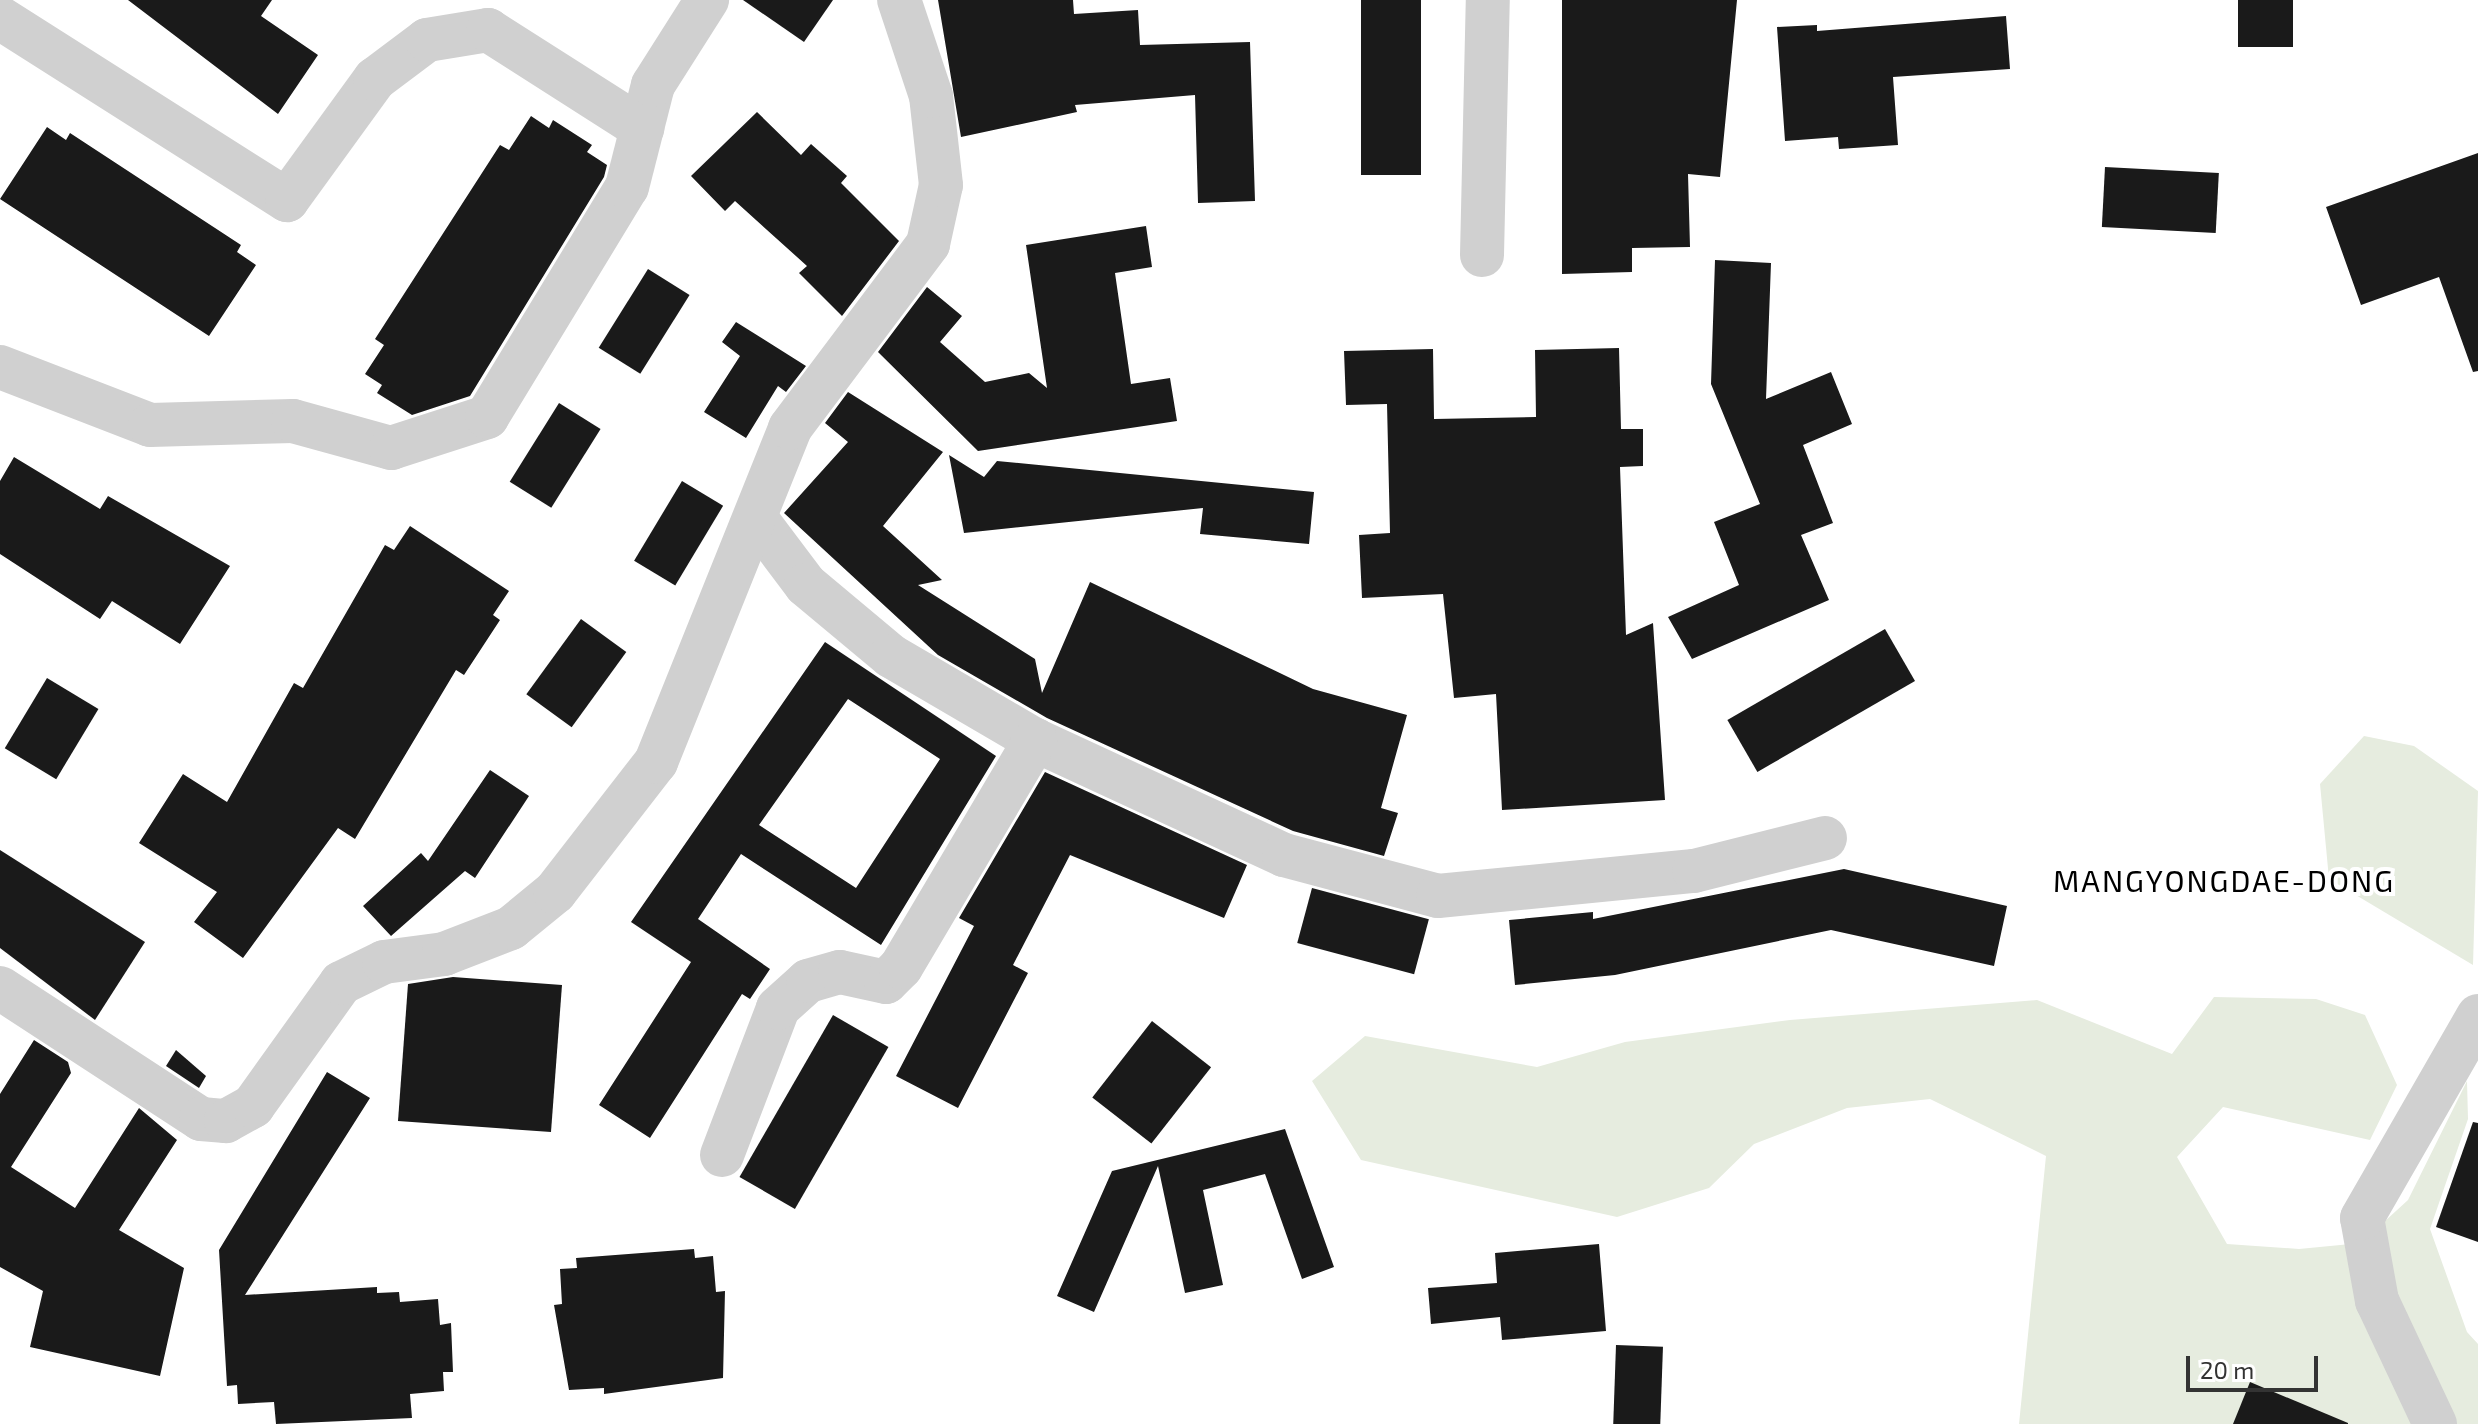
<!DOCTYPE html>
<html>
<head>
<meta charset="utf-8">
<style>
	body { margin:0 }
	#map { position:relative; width:2478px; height:1424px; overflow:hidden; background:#fff; font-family:"Exo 2",sans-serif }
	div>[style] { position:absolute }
	.green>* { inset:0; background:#e6ecdf }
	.building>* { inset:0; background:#1a1a1a; transform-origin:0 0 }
	.minor>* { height:44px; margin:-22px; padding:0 22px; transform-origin:22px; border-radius:22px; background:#d0d0d0 }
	span { translate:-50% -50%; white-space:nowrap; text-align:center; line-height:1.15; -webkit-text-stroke:8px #fff; paint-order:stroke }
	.quarter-label { font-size:30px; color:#000; letter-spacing:2px }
	.scale { position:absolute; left:2186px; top:1356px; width:132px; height:36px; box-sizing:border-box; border:4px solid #333; border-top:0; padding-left:10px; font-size:24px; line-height:28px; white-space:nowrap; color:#333; -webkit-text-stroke:6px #fff; paint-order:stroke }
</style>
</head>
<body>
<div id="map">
	<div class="green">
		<i style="clip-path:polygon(2364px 736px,2414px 746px,2478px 791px,2473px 965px,2329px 879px,2320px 784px)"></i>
		<i style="clip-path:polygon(2214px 997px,2316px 999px,2365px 1015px,2397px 1085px,2370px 1140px,2223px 1107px,2177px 1157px,2227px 1244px,2299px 1249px,2361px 1243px,2408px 1200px,2467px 1081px,2468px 1119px,2430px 1229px,2467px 1332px,2478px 1344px,2478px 1424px,2019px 1424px,2046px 1156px,1930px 1099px,1847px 1108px,1754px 1144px,1709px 1188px,1617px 1217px,1361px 1160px,1312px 1081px,1365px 1036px,1537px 1067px,1625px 1042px,1790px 1020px,2037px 1000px,2172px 1054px)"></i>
	</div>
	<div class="building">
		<i style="clip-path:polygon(128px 0,272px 0,261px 16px,318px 55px,278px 114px)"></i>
		<i style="clip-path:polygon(743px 0,833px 0,804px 42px)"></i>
		<i style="clip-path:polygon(938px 0,1073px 0,1074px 14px,1138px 10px,1140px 45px,1250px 42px,1255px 201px,1198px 203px,1195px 95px,1075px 105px,1077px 112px,961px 137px)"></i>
		<i style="left:1361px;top:0;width:60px;height:175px"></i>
		<i style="clip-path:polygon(1562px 0,1737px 0,1720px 177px,1688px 174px,1690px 247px,1632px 248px,1632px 272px,1562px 274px)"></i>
		<i style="left:2238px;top:0;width:55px;height:47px"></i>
		<i style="clip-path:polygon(2006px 16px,2010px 69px,1893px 77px,1898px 145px,1839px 149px,1838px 137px,1785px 141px,1777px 27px,1817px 25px,1817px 31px)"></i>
		<i style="clip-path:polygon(757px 112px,801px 155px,811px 144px,847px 176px,841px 183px,899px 241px,842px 316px,799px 273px,807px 266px,735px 201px,725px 211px,691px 176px)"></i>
		<i style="clip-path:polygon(531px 116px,549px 128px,553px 120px,592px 145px,587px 152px,607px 165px,604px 177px,470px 396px,412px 415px,377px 393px,382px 385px,365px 374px,384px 345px,375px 339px,500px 145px,509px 150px)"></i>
		<i style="clip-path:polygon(47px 127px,66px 140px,70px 133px,241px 245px,237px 252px,256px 265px,209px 336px,0 199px)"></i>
		<i style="clip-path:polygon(2478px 153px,2478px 371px,2473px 372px,2439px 277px,2361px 305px,2326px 207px)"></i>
		<i style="left:2105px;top:167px;width:114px;height:60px;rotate:3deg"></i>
		<i style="clip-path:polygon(1146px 226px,1152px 267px,1115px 273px,1131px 384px,1170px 378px,1177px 421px,978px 451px,878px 352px,927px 287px,962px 316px,940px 342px,985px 382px,1029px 373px,1047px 388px,1026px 245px)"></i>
		<i style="clip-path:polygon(1715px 260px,1771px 263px,1766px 399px,1831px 372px,1852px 424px,1803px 445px,1833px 523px,1801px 535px,1829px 600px,1692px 659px,1668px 617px,1739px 585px,1714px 522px,1760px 504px,1711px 384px)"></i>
		<i style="left:648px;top:269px;width:49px;height:93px;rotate:32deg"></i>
		<i style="clip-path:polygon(736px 322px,806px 366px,786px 392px,778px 386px,746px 438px,704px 412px,740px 356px,722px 342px)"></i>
		<i style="clip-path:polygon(1619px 348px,1621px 429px,1643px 429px,1643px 466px,1620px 467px,1626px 635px,1653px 623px,1665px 800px,1502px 810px,1496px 694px,1454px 698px,1443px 594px,1362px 598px,1359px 535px,1390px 533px,1387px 404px,1346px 405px,1344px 351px,1433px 349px,1434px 419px,1536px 417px,1535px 350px)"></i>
		<i style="clip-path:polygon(848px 392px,943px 452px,883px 526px,942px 580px,918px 585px,1035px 659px,1042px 693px,1090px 582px,1313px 689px,1407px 715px,1381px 808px,1398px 813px,1384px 856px,1293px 831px,1047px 718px,938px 655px,784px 513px,848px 442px,825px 423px)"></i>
		<i style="left:559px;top:403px;width:49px;height:93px;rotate:32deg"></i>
		<i style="clip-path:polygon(949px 455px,984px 477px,997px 461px,1314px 492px,1309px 544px,1200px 534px,1203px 508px,964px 533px)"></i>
		<i style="clip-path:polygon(14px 457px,100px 509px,108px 496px,230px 566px,180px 644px,112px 601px,100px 619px,0 554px,0 481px)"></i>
		<i style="left:682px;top:481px;width:48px;height:93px;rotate:31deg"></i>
		<i style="clip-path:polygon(410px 526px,509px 591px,493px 615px,500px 620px,464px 675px,456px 670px,355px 839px,338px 828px,243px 958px,194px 922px,217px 892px,139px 843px,183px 774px,227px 802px,294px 683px,303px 688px,385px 545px,394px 550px)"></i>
		<i style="left:581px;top:619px;width:56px;height:93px;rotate:36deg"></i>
		<i style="left:1885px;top:629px;width:60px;height:182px;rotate:60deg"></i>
		<i style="clip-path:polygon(evenodd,825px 642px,996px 756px,881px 945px,741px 854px,698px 919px,770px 969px,750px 999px,742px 994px,650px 1138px,599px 1105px,691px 962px,631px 922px,825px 642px,848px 699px,940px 759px,856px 888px,759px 825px,848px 699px)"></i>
		<i style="left:47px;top:678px;width:60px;height:82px;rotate:31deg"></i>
		<i style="clip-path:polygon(490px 770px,529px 796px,475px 878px,465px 871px,391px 936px,363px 906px,421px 853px,428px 861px)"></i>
		<i style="clip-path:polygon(1045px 772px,1247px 865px,1224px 918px,1070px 855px,1013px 965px,1028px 973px,958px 1108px,896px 1076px,974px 926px,959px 918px)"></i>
		<i style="clip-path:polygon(0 850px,145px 942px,95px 1020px,0 948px)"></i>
		<i style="clip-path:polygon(1844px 869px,2007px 906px,1994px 966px,1831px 930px,1615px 975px,1515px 985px,1509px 920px,1593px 912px,1593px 919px)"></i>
		<i style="left:1312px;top:888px;width:121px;height:57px;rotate:15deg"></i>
		<i style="clip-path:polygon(453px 977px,562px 985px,551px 1132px,398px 1121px,408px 984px)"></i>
		<i style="left:833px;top:1015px;width:64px;height:187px;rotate:30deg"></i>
		<i style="left:1152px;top:1021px;width:75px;height:97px;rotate:38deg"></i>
		<i style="clip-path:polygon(34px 1040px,68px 1062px,71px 1073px,11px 1167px,75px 1208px,139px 1108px,177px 1140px,119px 1230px,184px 1268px,160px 1376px,30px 1347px,43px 1291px,0 1267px,0 1094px)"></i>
		<i style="clip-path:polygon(176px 1050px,206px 1076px,199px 1088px,166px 1066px)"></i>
		<i style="clip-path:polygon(327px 1072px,370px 1098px,245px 1295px,377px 1287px,377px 1293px,399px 1292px,400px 1302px,438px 1299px,440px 1325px,451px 1323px,453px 1372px,443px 1372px,444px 1391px,410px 1394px,412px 1418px,276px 1424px,274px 1402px,238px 1404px,237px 1385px,227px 1386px,219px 1250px)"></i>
		<i style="clip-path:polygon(2473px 1122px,2478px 1123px,2478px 1242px,2436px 1227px)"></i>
		<i style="clip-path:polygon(1285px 1129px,1334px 1267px,1302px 1279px,1265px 1174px,1203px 1190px,1223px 1285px,1185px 1293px,1158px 1166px,1094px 1312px,1057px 1296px,1112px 1171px)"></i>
		<i style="clip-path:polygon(1599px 1244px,1606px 1331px,1502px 1340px,1500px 1317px,1431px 1324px,1428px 1288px,1497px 1283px,1495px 1253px)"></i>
		<i style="clip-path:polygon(694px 1249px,695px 1258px,713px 1256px,716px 1292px,725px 1291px,723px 1378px,604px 1394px,604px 1388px,569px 1390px,554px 1305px,562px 1304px,560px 1269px,577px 1268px,576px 1258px)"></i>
		<i style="left:1616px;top:1345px;width:47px;height:79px;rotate:2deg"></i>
		<i style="clip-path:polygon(2250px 1382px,2348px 1423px,2348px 1424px,2233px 1424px)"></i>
	</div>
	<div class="minor">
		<i style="left:0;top:18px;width:340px;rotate:32.4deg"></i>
		<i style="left:287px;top:200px;width:150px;rotate:-54deg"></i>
		<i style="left:375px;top:79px;width:65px;rotate:-36.9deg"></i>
		<i style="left:427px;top:40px;width:62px;rotate:-9.3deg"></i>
		<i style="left:488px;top:30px;width:183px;rotate:32.5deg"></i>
		<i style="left:1482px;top:255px;width:255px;rotate:-88.7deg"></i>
		<i style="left:0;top:367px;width:161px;rotate:21.1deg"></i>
		<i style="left:150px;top:425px;width:143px;rotate:-1.6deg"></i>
		<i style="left:293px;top:421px;width:102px;rotate:15.4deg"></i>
		<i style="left:391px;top:448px;width:101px;rotate:-17.9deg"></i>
		<i style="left:487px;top:417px;width:269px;rotate:-58.7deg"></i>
		<i style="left:627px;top:187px;width:105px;rotate:-75.7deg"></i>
		<i style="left:653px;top:85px;width:101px;rotate:-57.6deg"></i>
		<i style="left:757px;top:520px;width:81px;rotate:53deg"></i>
		<i style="left:806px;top:585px;width:111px;rotate:39.9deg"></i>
		<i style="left:891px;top:656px;width:167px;rotate:30.3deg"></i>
		<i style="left:1035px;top:740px;width:274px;rotate:24.8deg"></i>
		<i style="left:1284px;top:855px;width:159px;rotate:14.9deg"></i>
		<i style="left:1438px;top:896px;width:257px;rotate:-5.6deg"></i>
		<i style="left:1694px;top:871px;width:135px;rotate:-14.1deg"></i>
		<i style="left:0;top:988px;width:240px;rotate:33.1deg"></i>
		<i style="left:201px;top:1119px;width:25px;rotate:5deg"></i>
		<i style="left:226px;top:1121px;width:31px;rotate:-29deg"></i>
		<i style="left:253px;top:1106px;width:151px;rotate:-54.4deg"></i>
		<i style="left:341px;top:983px;width:48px;rotate:-26deg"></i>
		<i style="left:384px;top:962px;width:61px;rotate:-7.6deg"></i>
		<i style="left:444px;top:954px;width:72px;rotate:-21.2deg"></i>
		<i style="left:511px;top:928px;width:57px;rotate:-39.3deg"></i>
		<i style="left:555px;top:892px;width:165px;rotate:-52.2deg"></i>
		<i style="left:656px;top:762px;width:360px;rotate:-68.1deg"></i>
		<i style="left:790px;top:428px;width:230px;rotate:-53.1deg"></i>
		<i style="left:928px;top:244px;width:60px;rotate:-77.6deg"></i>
		<i style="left:941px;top:185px;width:90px;rotate:-96.4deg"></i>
		<i style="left:931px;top:96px;width:101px;rotate:-108.4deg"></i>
		<i style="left:722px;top:1155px;width:157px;rotate:-69.1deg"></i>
		<i style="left:778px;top:1008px;width:40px;rotate:-42deg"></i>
		<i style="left:808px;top:981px;width:33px;rotate:-16deg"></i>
		<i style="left:840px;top:972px;width:47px;rotate:12.3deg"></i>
		<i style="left:886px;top:982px;width:21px;rotate:-45deg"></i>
		<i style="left:901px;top:967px;width:264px;rotate:-59.4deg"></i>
		<i style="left:2435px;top:1424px;width:136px;rotate:-115.2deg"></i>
		<i style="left:2377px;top:1301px;width:84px;rotate:-100.2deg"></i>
		<i style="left:2362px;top:1218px;width:233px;rotate:-60.1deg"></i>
	</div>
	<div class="quarter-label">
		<span style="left:2224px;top:880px">MANGYONGDAE-DONG</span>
	</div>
	<div class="scale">20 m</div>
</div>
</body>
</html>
